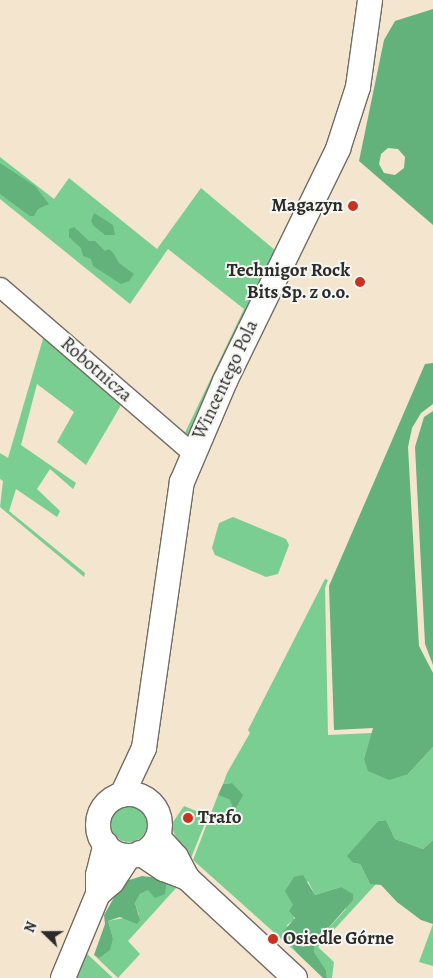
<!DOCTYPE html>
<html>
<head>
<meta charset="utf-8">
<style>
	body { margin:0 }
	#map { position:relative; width:433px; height:978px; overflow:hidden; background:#f4e5cf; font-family:Alegreya,serif }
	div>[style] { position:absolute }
	.green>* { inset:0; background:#7ace91 }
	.round { border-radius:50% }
	.forest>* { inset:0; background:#63b17b }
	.roads { filter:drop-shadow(1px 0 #716c64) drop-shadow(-1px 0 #716c64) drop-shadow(0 1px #716c64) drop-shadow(0 -1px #716c64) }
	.minor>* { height:19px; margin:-9.5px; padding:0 9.5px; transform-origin:9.5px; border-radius:9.5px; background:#fff }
	.tertiary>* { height:24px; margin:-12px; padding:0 12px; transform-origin:12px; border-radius:12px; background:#fff }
	.tertiary>.ring { margin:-12px; padding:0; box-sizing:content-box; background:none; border:24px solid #fff; border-radius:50% }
	.dots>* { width:14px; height:14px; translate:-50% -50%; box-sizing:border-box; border:2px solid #f6f6f2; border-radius:50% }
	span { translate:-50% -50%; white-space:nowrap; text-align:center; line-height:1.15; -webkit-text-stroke:4px #f6f6f2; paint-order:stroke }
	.poi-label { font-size:19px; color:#2b2b2b; font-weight:700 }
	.right { translate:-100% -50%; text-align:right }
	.left { translate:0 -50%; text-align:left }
	.street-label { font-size:19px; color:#2b2b2b }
	.north { position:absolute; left:20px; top:908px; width:50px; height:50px; -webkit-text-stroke:4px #f6f6f2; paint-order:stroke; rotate:292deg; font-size:14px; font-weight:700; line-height:20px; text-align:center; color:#2b2b2b }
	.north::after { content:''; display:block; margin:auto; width:18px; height:22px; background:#2b2b2b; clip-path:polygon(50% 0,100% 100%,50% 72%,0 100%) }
</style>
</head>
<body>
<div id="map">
	<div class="green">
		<i style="clip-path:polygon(0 157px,54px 199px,69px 178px,157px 249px,201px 188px,276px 251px,190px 438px,183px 437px,244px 309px,168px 249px,130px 304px,0 199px)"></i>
		<i style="clip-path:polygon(45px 332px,124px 400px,86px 465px,57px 442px,74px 412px,37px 384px,21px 445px,76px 483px,73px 489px,50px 469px,37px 489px,60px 511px,57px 517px,16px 489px,9px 511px,85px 573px,84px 577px,0 507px,3px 481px,0 479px,0 453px,8px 458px)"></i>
		<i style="clip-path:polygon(233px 517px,286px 539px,289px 545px,278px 574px,266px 577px,215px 555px,212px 548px,219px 523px)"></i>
		<i style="clip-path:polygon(325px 579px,328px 580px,325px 588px,328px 735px,372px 733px,364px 759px,408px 774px,433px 747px,433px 840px,423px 849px,395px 839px,386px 820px,378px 821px,348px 856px,353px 863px,360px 864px,370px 884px,376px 884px,318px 947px,334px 962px,332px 978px,327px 978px,326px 970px,314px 952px,314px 944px,346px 909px,341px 887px,315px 895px,308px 881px,293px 905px,294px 920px,287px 925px,297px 953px,193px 860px,218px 795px,230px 800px,232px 783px,223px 784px,227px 773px,250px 733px,248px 730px)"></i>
		<i style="clip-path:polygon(184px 806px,208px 816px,191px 858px,180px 848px,171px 825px)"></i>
		<i class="round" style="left:111px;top:806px;width:36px;height:36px"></i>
		<i style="clip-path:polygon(167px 879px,176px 888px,128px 941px,140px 954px,118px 978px,94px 955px,99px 958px,113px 938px,108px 921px,139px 915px,135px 903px,140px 894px)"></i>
		<i style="clip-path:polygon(433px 924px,433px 966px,419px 962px)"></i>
		<i style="clip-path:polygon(84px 951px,113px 978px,72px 978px)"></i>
	</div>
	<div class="forest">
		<i style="clip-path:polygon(evenodd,433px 9px,433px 225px,359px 161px,384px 40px,395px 21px,433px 9px,388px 148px,398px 149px,405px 157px,404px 168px,395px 175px,384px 173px,379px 164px,381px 154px,388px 148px)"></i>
		<i style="clip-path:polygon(0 163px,35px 186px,49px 204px,38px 209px,34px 216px,30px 216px,0 194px)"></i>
		<i style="clip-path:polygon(94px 213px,113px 225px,115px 235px,105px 235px,94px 226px,91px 221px)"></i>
		<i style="clip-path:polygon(74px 227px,89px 241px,95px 241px,105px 251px,109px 249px,114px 254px,119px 263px,134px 274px,129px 281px,121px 284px,93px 266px,91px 259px,83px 256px,81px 248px,69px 237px,69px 229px)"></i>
		<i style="clip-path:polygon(433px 363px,433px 404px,421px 413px,412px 428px,408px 447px,419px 646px,433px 673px,433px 747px,408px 774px,389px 780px,368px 771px,364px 759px,373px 728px,334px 730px,329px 586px,425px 364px)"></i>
		<i style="clip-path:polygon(433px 411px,433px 665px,425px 644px,415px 447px,424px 417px)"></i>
		<i style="clip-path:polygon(232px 783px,243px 795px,236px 808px,233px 808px,230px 800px,218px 795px,223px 784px)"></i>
		<i style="clip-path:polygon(386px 820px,395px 839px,423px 849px,433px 840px,433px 924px,421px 920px,397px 902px,381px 885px,370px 884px,360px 864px,353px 863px,347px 856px,378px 821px)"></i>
		<i style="clip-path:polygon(303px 875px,315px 895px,341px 887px,353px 894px,353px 900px,314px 944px,314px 952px,326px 970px,327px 978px,323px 978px,297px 953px,283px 932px,295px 918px,289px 911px,293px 905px,285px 891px,294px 877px)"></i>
		<i style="clip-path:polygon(142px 876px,167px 879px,165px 894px,155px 898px,148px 890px,140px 894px,135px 903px,140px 920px,137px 924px,120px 917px,108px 921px,113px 938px,110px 950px,99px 958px,94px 955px,105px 924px,104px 915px,123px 882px)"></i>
	</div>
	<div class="roads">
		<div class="minor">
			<i style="left:0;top:287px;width:254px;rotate:40.8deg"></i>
		</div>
		<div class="tertiary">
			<i class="ring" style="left:98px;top:794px;width:38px;height:38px"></i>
			<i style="left:122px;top:795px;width:52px;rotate:-64.9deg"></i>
			<i style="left:144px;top:748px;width:269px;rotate:-81.9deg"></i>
			<i style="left:182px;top:482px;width:110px;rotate:-66.9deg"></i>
			<i style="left:225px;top:381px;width:258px;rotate:-64deg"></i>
			<i style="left:338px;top:149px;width:65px;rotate:-72.1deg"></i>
			<i style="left:358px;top:87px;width:88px;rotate:-82.1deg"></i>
			<i style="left:158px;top:837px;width:27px;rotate:48deg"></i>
			<i style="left:176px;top:857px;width:24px;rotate:62deg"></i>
			<i style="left:187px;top:878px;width:147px;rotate:42.8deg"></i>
			<i style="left:140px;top:853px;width:29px;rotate:34deg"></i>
			<i style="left:164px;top:869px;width:25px;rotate:21deg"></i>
			<i style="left:98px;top:894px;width:18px;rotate:-41deg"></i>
			<i style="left:112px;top:882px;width:31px;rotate:-57deg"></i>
			<i style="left:63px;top:978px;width:91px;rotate:-67.4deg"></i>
			<i style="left:98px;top:894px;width:19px;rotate:-90deg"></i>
			<i style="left:98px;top:875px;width:32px;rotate:-76deg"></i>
		</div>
	</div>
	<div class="dots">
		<i style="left:353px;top:206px;background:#c8321e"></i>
		<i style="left:360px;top:282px;background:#c8321e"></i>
		<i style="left:188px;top:818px;background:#c8321e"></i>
		<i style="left:273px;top:939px;background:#c8321e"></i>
	</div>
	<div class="poi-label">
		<span class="right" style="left:343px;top:206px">Magazyn</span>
		<span class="right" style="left:350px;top:282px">Technigor Rock<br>Bits Sp. z o.o.</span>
		<span class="left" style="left:198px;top:818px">Trafo</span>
		<span class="left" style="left:283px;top:939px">Osiedle Górne</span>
	</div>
	<div class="street-label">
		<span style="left:96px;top:370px;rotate:41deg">Robotnicza</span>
		<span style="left:226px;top:380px;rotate:-65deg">Wincentego Pola</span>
	</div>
	<div class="north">N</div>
</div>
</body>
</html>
